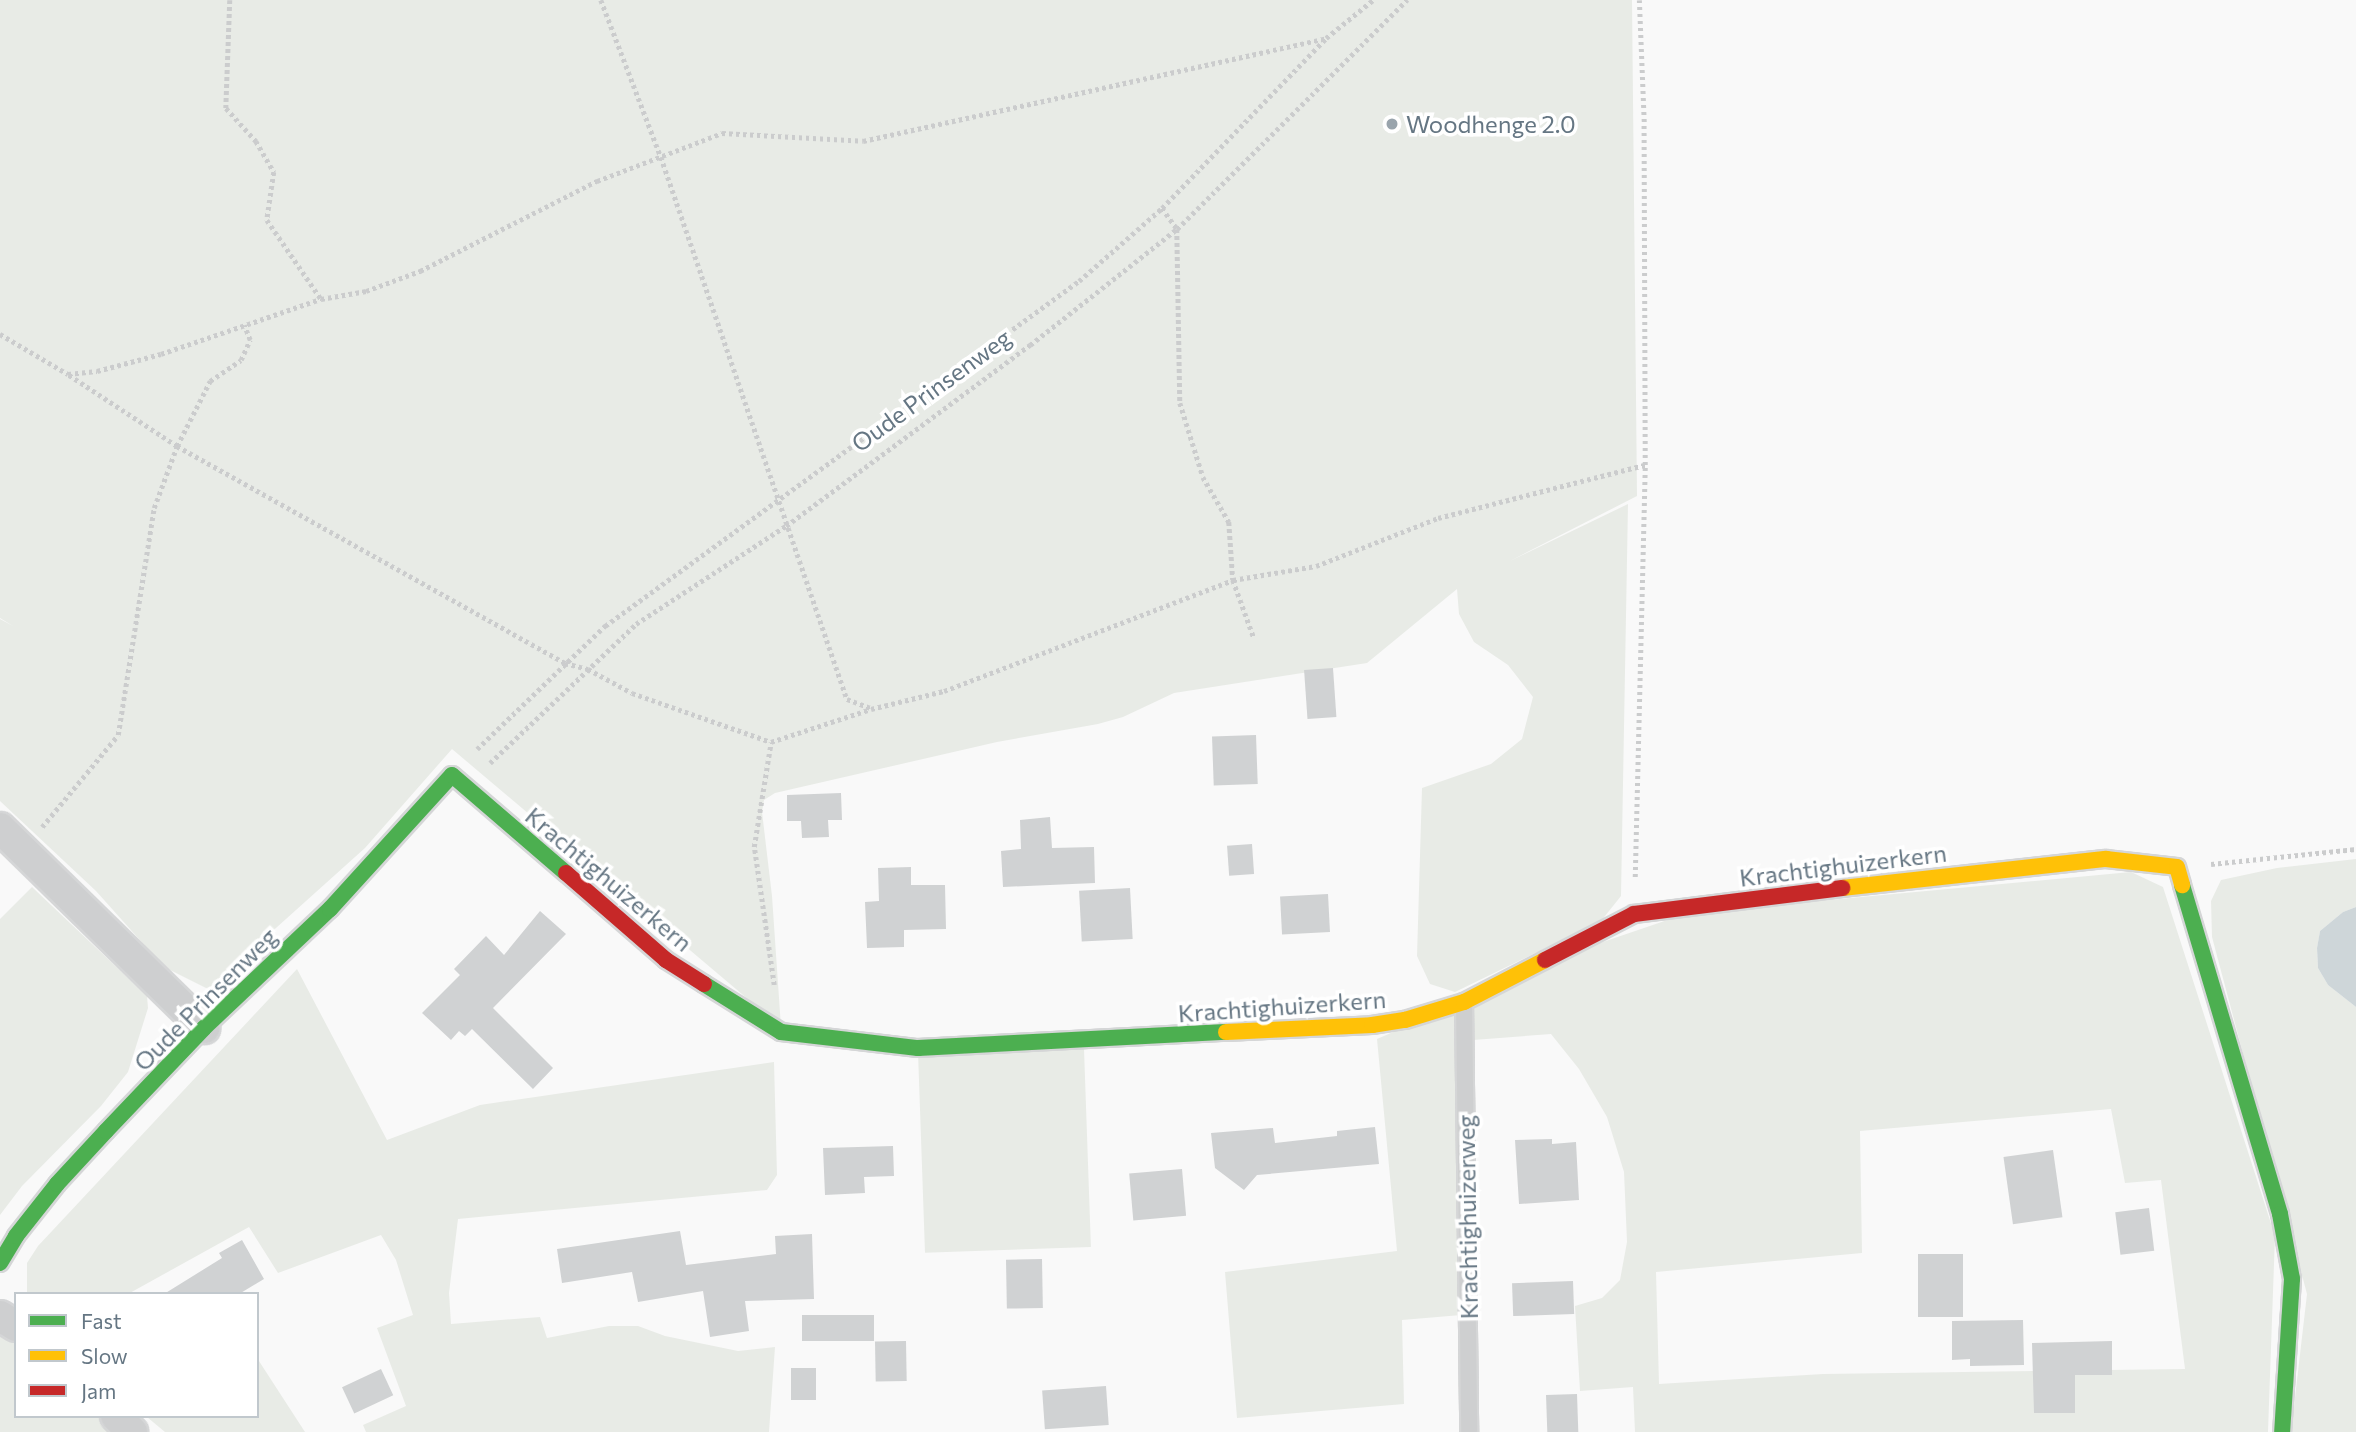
<!DOCTYPE html>
<html>
<head>
<meta charset="utf-8">
<style>
	body { margin:0 }
	#map { position:relative; width:2356px; height:1432px; overflow:hidden; background:#f9f9f9; font-family:Commissioner,sans-serif }
	div>[style] { position:absolute }
	.green>* { inset:0; background:#e8ebe6; transform-origin:0 0 }
	.water>* { inset:0; background:#ced6d9 }
	.building>* { inset:0; background:#d0d2d3; transform-origin:0 0 }
	.path>* { height:4.5px; margin-top:-2.25px; transform-origin:0; background:repeating-linear-gradient(90deg,#cbcccd 0 3.5px,transparent 0 7px) }
	.roads { filter:drop-shadow(2px 0 #d5d6d7) drop-shadow(-2px 0 #d5d6d7) drop-shadow(0 2px #d5d6d7) drop-shadow(0 -2px #d5d6d7) }
	.lane>* { height:16px; margin:-8px; padding:0 8px; transform-origin:8px; border-radius:8px; background:#cecfd0 }
	.street>* { height:30px; margin:-15px; padding:0 15px; transform-origin:15px; border-radius:15px; background:#cecfd0 }
	.fast>* { height:16px; margin:-8px; padding:0 8px; transform-origin:8px; border-radius:8px; background:#4caf50 }
	.slow>* { height:16px; margin:-8px; padding:0 8px; transform-origin:8px; border-radius:8px; background:#ffc107 }
	.jam>* { height:16px; margin:-8px; padding:0 8px; transform-origin:8px; border-radius:8px; background:#c62828 }
	.dots>* { width:19px; height:19px; translate:-50% -50%; box-sizing:border-box; border:4px solid #fff; border-radius:50% }
	span { translate:-50% -50%; white-space:nowrap; text-align:center; line-height:1.15; -webkit-text-stroke:7px #fff; paint-order:stroke }
	.poi-label { font-size:24px; color:#657683 }
	.left { translate:0 -50%; text-align:left }
	.street-label { font-size:24px; color:#657683 }
	.legend { position:absolute; left:14px; top:1292px; width:245px; height:126px; box-sizing:border-box; background:#fff; border:2px solid #c1c8cd; margin:0; padding:9px 12px; list-style:none; font-size:21px; color:#657683 }
	.legend li { display:flex; align-items:center; gap:14px; height:35px }
	.legend b { width:35px; border:2px solid #c1c8cd }
</style>
</head>
<body>
<div id="map">
	<div class="green">
		<i style="clip-path:polygon(0 0,1632px 0,1637px 496px,1510px 561px,1628px 504px,1621px 896px,1601px 921px,1455px 992px,1430px 984px,1417px 956px,1422px 788px,1491px 764px,1522px 739px,1533px 697px,1508px 665px,1474px 642px,1459px 614px,1457px 589px,1367px 663px,1174px 693px,1123px 717px,1098px 724px,997px 742px,775px 793px,764px 800px,762px 812px,772px 896px,781px 1027px,452px 749px,365px 848px,208px 989px,164px 967px,96px 891px,0 801px,0 619px,13px 626px,0 618px)"></i>
		<i style="clip-path:polygon(2356px 859px,2356px 907px,2343px 912px,2320px 931px,2317px 948px,2318px 968px,2328px 985px,2356px 1007px,2356px 1432px,2291px 1432px,2307px 1294px,2212px 937px,2211px 901px,2221px 880px,2277px 868px)"></i>
		<i style="clip-path:polygon(evenodd,2131px 872px,2163px 887px,2275px 1236px,2268px 1432px,1635px 1432px,1633px 1387px,1580px 1391px,1575px 1306px,1602px 1298px,1620px 1280px,1627px 1242px,1624px 1172px,1607px 1117px,1579px 1069px,1551px 1034px,1460px 1041px,1473px 1314px,1402px 1320px,1404px 1404px,1237px 1418px,1225px 1272px,1397px 1251px,1377px 1039px,1597px 944px,1688px 913px,2131px 872px,2111px 1109px,2125px 1183px,2161px 1180px,2185px 1369px,1823px 1374px,1659px 1384px,1656px 1272px,1862px 1253px,1860px 1131px,2111px 1109px)"></i>
		<i style="clip-path:polygon(32px 887px,147px 996px,148px 1008px,128px 1072px,101px 1106px,22px 1186px,0 1215px,0 919px)"></i>
		<i style="clip-path:polygon(297px 969px,387px 1140px,480px 1105px,774px 1062px,777px 1175px,767px 1190px,458px 1219px,449px 1293px,451px 1324px,540px 1317px,547px 1338px,609px 1326px,638px 1326px,665px 1336px,738px 1351px,775px 1347px,769px 1432px,366px 1432px,363px 1425px,406px 1406px,377px 1328px,413px 1315px,396px 1260px,381px 1235px,278px 1273px,249px 1227px,128px 1294px,27px 1294px,27px 1263px,38px 1246px)"></i>
		<i style="left:1084px;top:1049px;width:198px;height:166px;rotate:88deg"></i>
		<i style="clip-path:polygon(0 1336px,16px 1343px,16px 1416px,97px 1416px,114px 1432px,0 1432px)"></i>
		<i style="clip-path:polygon(257px 1358px,305px 1432px,165px 1432px,147px 1417px,257px 1416px)"></i>
	</div>
	<div class="water">
		<i style="clip-path:polygon(2356px 907px,2356px 1007px,2328px 985px,2318px 968px,2317px 948px,2320px 931px,2343px 912px)"></i>
	</div>
	<div class="building">
		<i style="left:1333px;top:668px;width:49px;height:29px;rotate:86deg"></i>
		<i style="left:1256px;top:735px;width:49px;height:44px;rotate:88deg"></i>
		<i style="clip-path:polygon(841px 793px,842px 820px,828px 820px,829px 837px,802px 838px,801px 821px,787px 821px,787px 795px)"></i>
		<i style="clip-path:polygon(1050px 817px,1052px 848px,1094px 847px,1095px 883px,1003px 887px,1001px 851px,1021px 849px,1020px 820px)"></i>
		<i style="left:1252px;top:844px;width:30px;height:25px;rotate:86deg"></i>
		<i style="clip-path:polygon(911px 867px,911px 885px,945px 885px,946px 929px,904px 930px,904px 947px,867px 948px,865px 902px,879px 901px,878px 868px)"></i>
		<i style="left:1130px;top:888px;width:51px;height:51px;rotate:87deg"></i>
		<i style="left:1328px;top:894px;width:38px;height:48px;rotate:87deg"></i>
		<i style="clip-path:polygon(540px 911px,566px 934px,493px 1008px,553px 1068px,533px 1089px,472px 1029px,465px 1036px,459px 1031px,451px 1040px,422px 1013px,460px 975px,454px 969px,486px 936px,504px 955px)"></i>
		<i style="clip-path:polygon(1375px 1127px,1379px 1164px,1257px 1175px,1244px 1190px,1215px 1168px,1211px 1133px,1273px 1128px,1275px 1143px,1337px 1136px,1337px 1131px)"></i>
		<i style="clip-path:polygon(1552px 1139px,1552px 1144px,1576px 1142px,1579px 1200px,1519px 1204px,1515px 1140px)"></i>
		<i style="clip-path:polygon(893px 1146px,894px 1176px,864px 1177px,865px 1193px,825px 1195px,823px 1148px)"></i>
		<i style="left:2053px;top:1150px;width:68px;height:50px;rotate:82deg"></i>
		<i style="left:1182px;top:1169px;width:47px;height:53px;rotate:85deg"></i>
		<i style="left:2149px;top:1208px;width:43px;height:34px;rotate:83deg"></i>
		<i style="clip-path:polygon(680px 1231px,686px 1265px,776px 1254px,775px 1236px,812px 1234px,814px 1299px,745px 1301px,749px 1331px,710px 1337px,703px 1291px,638px 1302px,632px 1272px,562px 1283px,557px 1249px)"></i>
		<i style="clip-path:polygon(242px 1240px,264px 1279px,239px 1294px,164px 1294px,222px 1258px,219px 1253px)"></i>
		<i style="left:1918px;top:1254px;width:45px;height:63px"></i>
		<i style="left:1042px;top:1259px;width:49px;height:36px;rotate:89deg"></i>
		<i style="left:1573px;top:1281px;width:33px;height:61px;rotate:88deg"></i>
		<i style="left:874px;top:1315px;width:26px;height:72px;rotate:90deg"></i>
		<i style="clip-path:polygon(2023px 1320px,2024px 1365px,1970px 1366px,1970px 1359px,1952px 1360px,1952px 1321px)"></i>
		<i style="left:906px;top:1341px;width:40px;height:31px;rotate:89deg"></i>
		<i style="clip-path:polygon(2112px 1341px,2112px 1375px,2075px 1375px,2075px 1413px,2034px 1413px,2032px 1343px)"></i>
		<i style="left:791px;top:1368px;width:25px;height:32px"></i>
		<i style="left:381px;top:1369px;width:29px;height:43px;rotate:65deg"></i>
		<i style="left:1106px;top:1386px;width:39px;height:64px;rotate:86deg"></i>
		<i style="left:1577px;top:1394px;width:38px;height:31px;rotate:88deg"></i>
	</div>
	<div class="path">
		<i style="left:230px;top:0;width:108px;rotate:92.1deg"></i>
		<i style="left:226px;top:108px;width:45px;rotate:47.7deg"></i>
		<i style="left:256px;top:141px;width:36px;rotate:60deg"></i>
		<i style="left:274px;top:172px;width:49px;rotate:98.3deg"></i>
		<i style="left:267px;top:220px;width:96px;rotate:55.6deg"></i>
		<i style="left:601px;top:0;width:168px;rotate:69.1deg"></i>
		<i style="left:661px;top:157px;width:573px;rotate:71.06deg"></i>
		<i style="left:847px;top:699px;width:25px;rotate:21deg"></i>
		<i style="left:1162px;top:208px;width:26px;rotate:54deg"></i>
		<i style="left:1177px;top:229px;width:174px;rotate:89deg"></i>
		<i style="left:1180px;top:403px;width:77px;rotate:72.7deg"></i>
		<i style="left:1203px;top:477px;width:52px;rotate:60deg"></i>
		<i style="left:1229px;top:522px;width:58px;rotate:86.1deg"></i>
		<i style="left:1233px;top:580px;width:62px;rotate:70.1deg"></i>
		<i style="left:0;top:334px;width:79px;rotate:30.5deg"></i>
		<i style="left:68px;top:374px;width:29px;rotate:-6deg"></i>
		<i style="left:97px;top:371px;width:66px;rotate:-14.9deg"></i>
		<i style="left:161px;top:354px;width:169px;rotate:-19deg"></i>
		<i style="left:321px;top:299px;width:46px;rotate:-10.1deg"></i>
		<i style="left:366px;top:291px;width:58px;rotate:-20.3deg"></i>
		<i style="left:420px;top:271px;width:199px;rotate:-27deg"></i>
		<i style="left:597px;top:181px;width:134px;rotate:-21deg"></i>
		<i style="left:722px;top:133px;width:141px;rotate:3.2deg"></i>
		<i style="left:863px;top:141px;width:474px;rotate:-12.5deg"></i>
		<i style="left:69px;top:375px;width:129px;rotate:33.3deg"></i>
		<i style="left:177px;top:446px;width:73px;rotate:-63.1deg"></i>
		<i style="left:210px;top:381px;width:37px;rotate:-34deg"></i>
		<i style="left:241px;top:360px;width:22px;rotate:-66deg"></i>
		<i style="left:250px;top:340px;width:16px;rotate:-112deg"></i>
		<i style="left:477px;top:749px;width:178px;rotate:-43.9deg"></i>
		<i style="left:605px;top:626px;width:586px;rotate:-36.05deg"></i>
		<i style="left:1079px;top:281px;width:111px;rotate:-41.3deg"></i>
		<i style="left:1162px;top:208px;width:236px;rotate:-46deg"></i>
		<i style="left:1326px;top:38px;width:60px;rotate:-39deg"></i>
		<i style="left:490px;top:763px;width:202px;rotate:-43.6deg"></i>
		<i style="left:636px;top:624px;width:179px;rotate:-33.2deg"></i>
		<i style="left:786px;top:526px;width:304px;rotate:-36.6deg"></i>
		<i style="left:1030px;top:345px;width:187px;rotate:-38.3deg"></i>
		<i style="left:1177px;top:229px;width:325px;rotate:-44.9deg"></i>
		<i style="left:42px;top:827px;width:119px;rotate:-50.4deg"></i>
		<i style="left:118px;top:735px;width:230px;rotate:-81deg"></i>
		<i style="left:154px;top:508px;width:66px;rotate:-69.6deg"></i>
		<i style="left:177px;top:446px;width:445px;rotate:29.2deg"></i>
		<i style="left:565px;top:663px;width:24px;rotate:15deg"></i>
		<i style="left:588px;top:669px;width:50px;rotate:28.6deg"></i>
		<i style="left:632px;top:693px;width:147px;rotate:19.4deg"></i>
		<i style="left:2211px;top:864px;width:146px;rotate:-5.9deg"></i>
		<i style="left:1635px;top:877px;width:412px;rotate:-88.6deg"></i>
		<i style="left:1645px;top:465px;width:343px;rotate:-90.2deg"></i>
		<i style="left:1644px;top:122px;width:122px;rotate:-92.3deg"></i>
		<i style="left:774px;top:985px;width:139px;rotate:-98.2deg"></i>
		<i style="left:754px;top:847px;width:106px;rotate:-80.8deg"></i>
		<i style="left:771px;top:742px;width:105px;rotate:-18.3deg"></i>
		<i style="left:871px;top:709px;width:75px;rotate:-13.9deg"></i>
		<i style="left:944px;top:691px;width:310px;rotate:-21deg"></i>
		<i style="left:1233px;top:580px;width:84px;rotate:-9.6deg"></i>
		<i style="left:1316px;top:566px;width:131px;rotate:-21.5deg"></i>
		<i style="left:1438px;top:518px;width:214px;rotate:-14.4deg"></i>
	</div>
	<div class="roads">
		<div class="lane">
			<i style="left:1464px;top:1002px;width:430px;rotate:89.3deg"></i>
		</div>
		<div class="street">
			<i style="left:0;top:828px;width:286px;rotate:44.4deg"></i>
			<i style="left:0;top:1316px;width:19px;rotate:32deg"></i>
			<i style="left:116px;top:1416px;width:23px;rotate:45deg"></i>
		</div>
		<div class="fast">
			<i style="left:2182px;top:885px;width:343px;rotate:73.4deg"></i>
			<i style="left:2280px;top:1214px;width:66px;rotate:79.5deg"></i>
			<i style="left:2292px;top:1279px;width:153px;rotate:93.7deg"></i>
			<i style="left:704px;top:984px;width:91px;rotate:31.9deg"></i>
			<i style="left:781px;top:1032px;width:138px;rotate:6.7deg"></i>
			<i style="left:918px;top:1048px;width:308px;rotate:-3deg"></i>
			<i style="left:0;top:1263px;width:31px;rotate:-59deg"></i>
			<i style="left:16px;top:1236px;width:66px;rotate:-51.7deg"></i>
			<i style="left:57px;top:1184px;width:72px;rotate:-47.2deg"></i>
			<i style="left:106px;top:1131px;width:142px;rotate:-46.4deg"></i>
			<i style="left:204px;top:1028px;width:173px;rotate:-43.4deg"></i>
			<i style="left:330px;top:909px;width:181px;rotate:-47.7deg"></i>
			<i style="left:452px;top:775px;width:150px;rotate:40.7deg"></i>
		</div>
		<div class="slow">
			<i style="left:1842px;top:888px;width:266px;rotate:-6.3deg"></i>
			<i style="left:2106px;top:859px;width:71px;rotate:6.4deg"></i>
			<i style="left:2177px;top:867px;width:19px;rotate:74deg"></i>
			<i style="left:1226px;top:1032px;width:146px;rotate:-2.7deg"></i>
			<i style="left:1372px;top:1025px;width:33px;rotate:-9deg"></i>
			<i style="left:1405px;top:1020px;width:62px;rotate:-17deg"></i>
			<i style="left:1464px;top:1002px;width:91px;rotate:-27.4deg"></i>
		</div>
		<div class="jam">
			<i style="left:566px;top:873px;width:133px;rotate:41deg"></i>
			<i style="left:666px;top:960px;width:45px;rotate:32.3deg"></i>
			<i style="left:1545px;top:960px;width:100px;rotate:-27.3deg"></i>
			<i style="left:1634px;top:914px;width:210px;rotate:-7.1deg"></i>
		</div>
	</div>
	<div class="dots">
		<i style="left:1392px;top:124px;background:#99a4ac"></i>
	</div>
	<div class="poi-label">
		<span class="left" style="left:1406px;top:124px">Woodhenge 2.0</span>
	</div>
	<div class="street-label">
		<span style="left:931px;top:390px;rotate:-36deg">Oude Prinsenweg</span>
		<span style="left:1843px;top:865px;rotate:-7deg">Krachtighuizerkern</span>
		<span style="left:609px;top:879px;rotate:40deg">Krachtighuizerkern</span>
		<span style="left:205px;top:999px;rotate:-45deg">Oude Prinsenweg</span>
		<span style="left:1282px;top:1006px;rotate:-4deg">Krachtighuizerkern</span>
		<span style="left:1467px;top:1217px;rotate:-91deg">Krachtighuizerweg</span>
	</div>
	<ul class="legend">
	<li><b style="height:9px;background:#4caf50"></b>Fast</li>
	<li><b style="height:9px;background:#ffc107"></b>Slow</li>
	<li><b style="height:9px;background:#c62828"></b>Jam</li>
	</ul>
</div>
</body>
</html>
